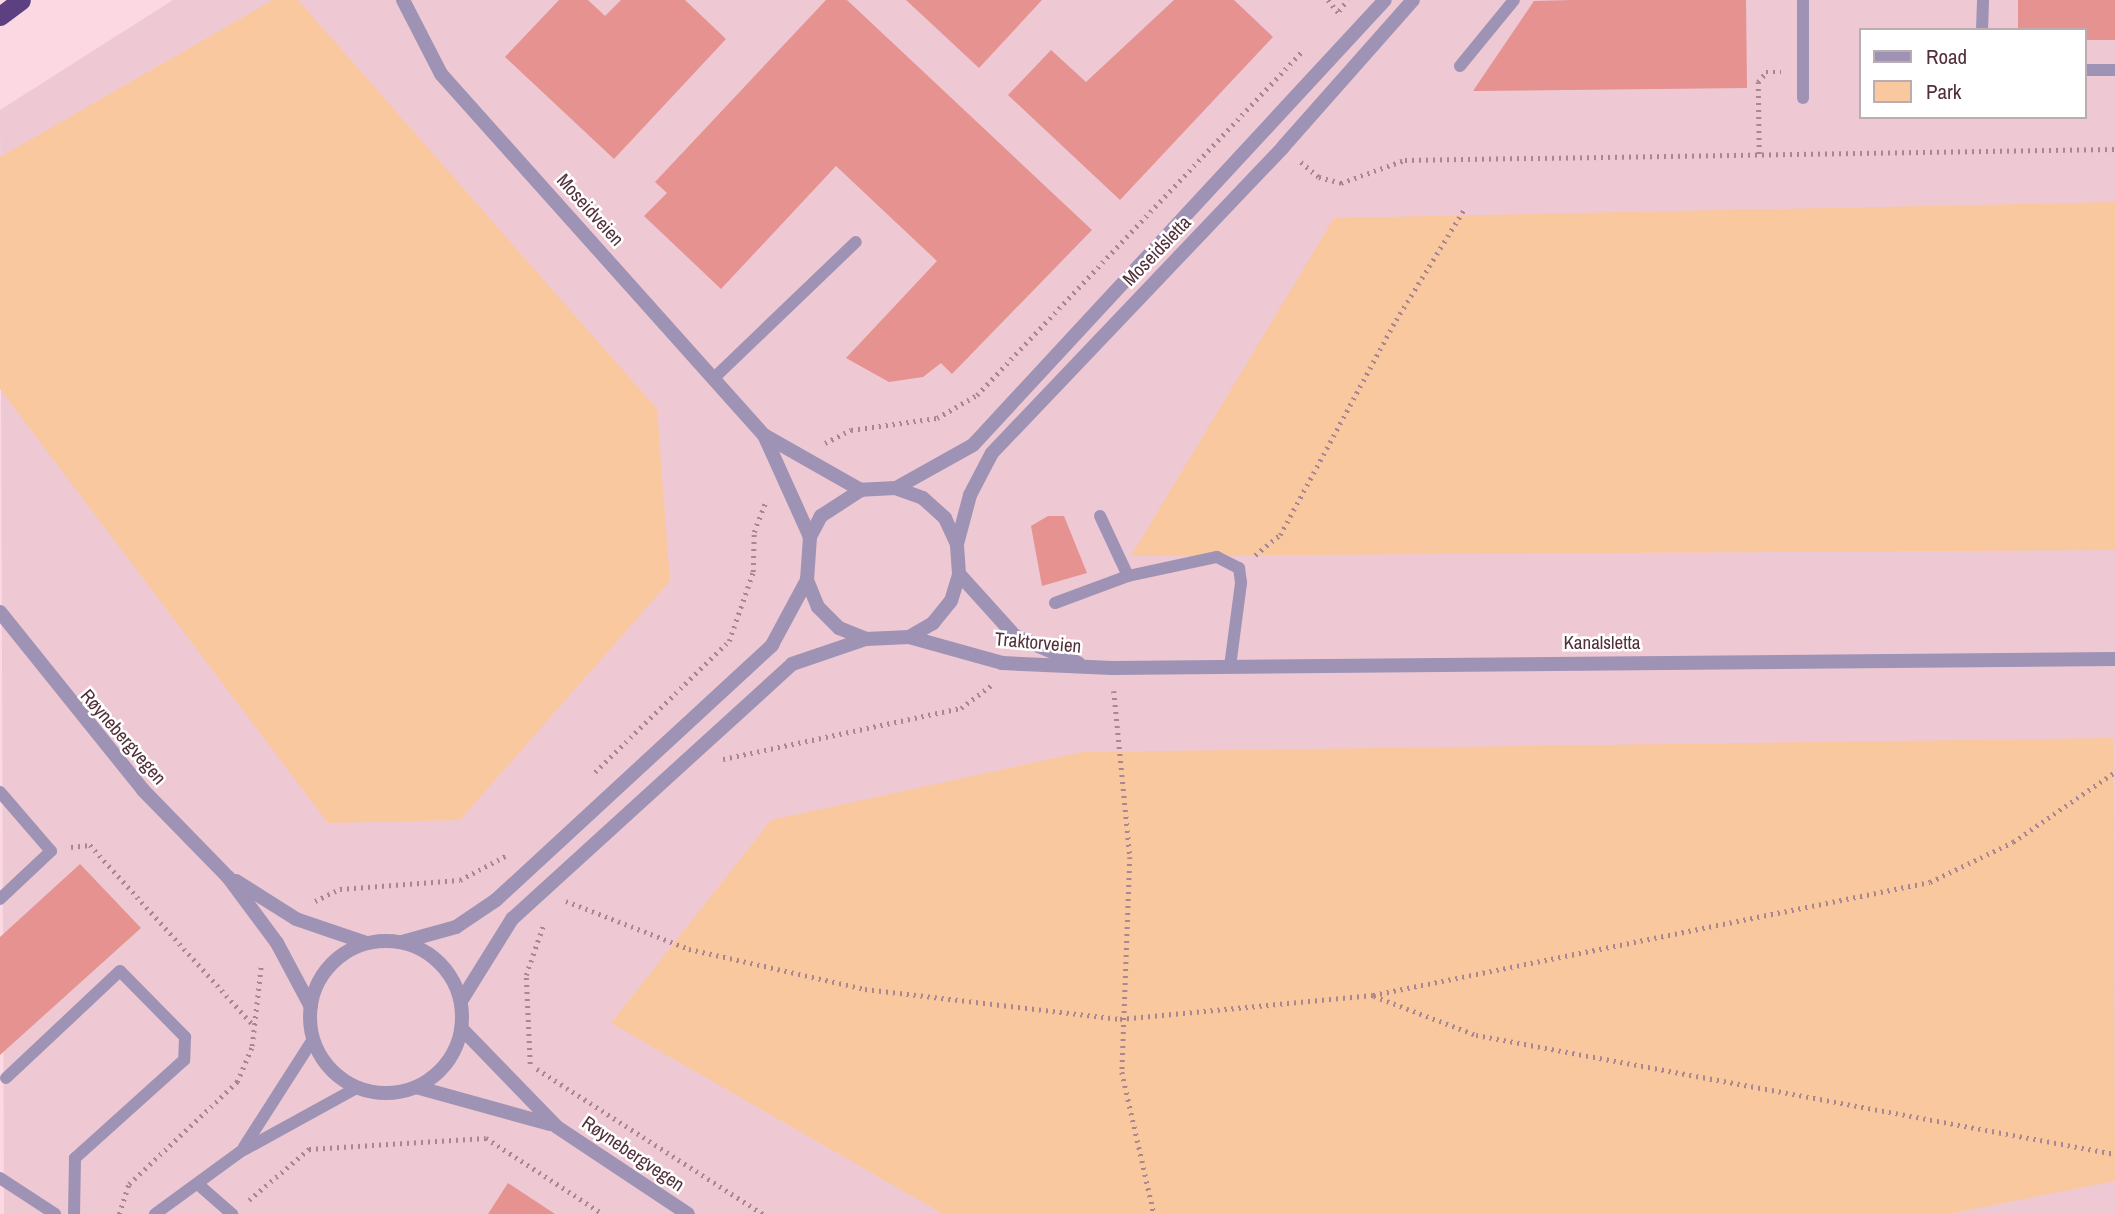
<!DOCTYPE html>
<html>
<head>
<meta charset="utf-8">
<style>
	body { margin:0 }
	#map { position:relative; width:2115px; height:1214px; overflow:hidden; background:#fcd9e2; font-family:"Archivo Narrow",sans-serif }
	div>[style] { position:absolute }
	.built>* { inset:0; background:#eec9d3 }
	.green>* { inset:0; background:#fac89e }
	.building>* { inset:0; background:#e59290 }
	.path>* { height:4.5px; margin-top:-2.25px; transform-origin:0; background:repeating-linear-gradient(90deg,#a98690 0 2px,transparent 0 7px) }
	.service>* { height:12px; margin:-6px; padding:0 6px; transform-origin:6px; border-radius:6px; background:#9e92b5 }
	.minor>* { height:14px; margin:-7px; padding:0 7px; transform-origin:7px; border-radius:7px; background:#9e92b5 }
	.tertiary>* { height:14px; margin:-7px; padding:0 7px; transform-origin:7px; border-radius:7px; background:#9e92b5 }
	.tertiary>.ring { margin:-7px; padding:0; box-sizing:content-box; background:none; border:14px solid #9e92b5; border-radius:50% }
	.trunk>* { height:19px; margin:-9.5px; padding:0 9.5px; transform-origin:9.5px; border-radius:9.5px; background:#5c4082 }
	span { translate:-50% -50%; white-space:nowrap; text-align:center; line-height:1.15; -webkit-text-stroke:5px #fff; paint-order:stroke }
	.street-label { font-size:19px; color:#52303a }
	.legend { position:absolute; left:1859px; top:28px; width:228px; height:91px; box-sizing:border-box; background:#fff; border:2px solid #baacb0; margin:0; padding:9px 12px; list-style:none; font-size:21px; color:#52303a }
	.legend li { display:flex; align-items:center; gap:14px; height:35px }
	.legend b { width:35px; border:2px solid #baacb0 }
</style>
</head>
<body>
<div id="map">
	<div class="built">
		<i style="clip-path:polygon(evenodd,173px 0,2115px 0,2115px 1214px,4px 1214px,0 110px,173px 0,1861px 30px,2085px 30px,2085px 117px,1861px 117px,1861px 30px)"></i>
	</div>
	<div class="green">
		<i style="clip-path:polygon(273px 0,298px 0,657px 409px,670px 581px,460px 820px,328px 823px,0 389px,0 157px)"></i>
		<i style="clip-path:polygon(2115px 202px,2115px 550px,1131px 556px,1334px 218px)"></i>
		<i style="clip-path:polygon(2113px 738px,2115px 1181px,1949px 1214px,943px 1214px,611px 1023px,771px 820px,1082px 752px)"></i>
	</div>
	<div class="building">
		<i style="clip-path:polygon(559px 0,588px 0,605px 16px,621px 0,685px 0,726px 39px,614px 159px,505px 57px)"></i>
		<i style="clip-path:polygon(826px 0,847px 0,1092px 230px,952px 374px,941px 363px,923px 377px,889px 382px,846px 358px,937px 261px,836px 166px,721px 289px,644px 216px,667px 193px,655px 182px)"></i>
		<i style="clip-path:polygon(906px 0,1042px 0,979px 68px)"></i>
		<i style="clip-path:polygon(1174px 0,1234px 0,1273px 37px,1120px 200px,1008px 95px,1051px 50px,1086px 82px)"></i>
		<i style="clip-path:polygon(1574px 0,1746px 0,1747px 88px,1473px 91px,1534px 1px)"></i>
		<i style="clip-path:polygon(2018px 0,2115px 0,2115px 40px,2085px 40px,2085px 30px,2018px 30px)"></i>
		<i style="clip-path:polygon(1048px 516px,1064px 516px,1087px 573px,1042px 586px,1031px 526px)"></i>
		<i style="clip-path:polygon(80px 864px,141px 928px,0 1055px,0 937px)"></i>
		<i style="clip-path:polygon(508px 1183px,555px 1214px,488px 1214px)"></i>
	</div>
	<div class="path">
		<i style="left:1328px;top:0;width:16px;rotate:50deg"></i>
		<i style="left:1339px;top:11px;width:14px;rotate:-54deg"></i>
		<i style="left:1759px;top:154px;width:72px;rotate:-90.8deg"></i>
		<i style="left:1758px;top:82px;width:13px;rotate:-51deg"></i>
		<i style="left:1766px;top:72px;width:15px"></i>
		<i style="left:1301px;top:162px;width:23px;rotate:40deg"></i>
		<i style="left:1319px;top:177px;width:23px;rotate:15deg"></i>
		<i style="left:1341px;top:183px;width:68px;rotate:-19.8deg"></i>
		<i style="left:1405px;top:160px;width:710px;rotate:-0.89deg"></i>
		<i style="left:825px;top:443px;width:29px;rotate:-27deg"></i>
		<i style="left:851px;top:430px;width:87px;rotate:-7.9deg"></i>
		<i style="left:937px;top:418px;width:46px;rotate:-29.9deg"></i>
		<i style="left:977px;top:395px;width:473px;rotate:-46.6deg"></i>
		<i style="left:1255px;top:555px;width:32px;rotate:-39deg"></i>
		<i style="left:1280px;top:535px;width:244px;rotate:-61.7deg"></i>
		<i style="left:1396px;top:320px;width:132px;rotate:-58.4deg"></i>
		<i style="left:1114px;top:691px;width:167px;rotate:84.5deg"></i>
		<i style="left:1130px;top:857px;width:215px;rotate:92.1deg"></i>
		<i style="left:1122px;top:1072px;width:146px;rotate:77.3deg"></i>
		<i style="left:723px;top:759px;width:243px;rotate:-12.1deg"></i>
		<i style="left:961px;top:708px;width:38px;rotate:-37deg"></i>
		<i style="left:595px;top:772px;width:187px;rotate:-44.4deg"></i>
		<i style="left:729px;top:641px;width:73px;rotate:-70.8deg"></i>
		<i style="left:753px;top:572px;width:40px;rotate:-88.6deg"></i>
		<i style="left:754px;top:532px;width:33px;rotate:-69deg"></i>
		<i style="left:71px;top:847px;width:19px;rotate:-6deg"></i>
		<i style="left:90px;top:845px;width:244px;rotate:47.8deg"></i>
		<i style="left:315px;top:901px;width:28px;rotate:-26deg"></i>
		<i style="left:340px;top:889px;width:120px;rotate:-4.3deg"></i>
		<i style="left:460px;top:880px;width:53px;rotate:-28deg"></i>
		<i style="left:566px;top:901px;width:132px;rotate:21.3deg"></i>
		<i style="left:689px;top:949px;width:180px;rotate:12.8deg"></i>
		<i style="left:865px;top:989px;width:257px;rotate:6.7deg"></i>
		<i style="left:1120px;top:1019px;width:254px;rotate:-5.4deg"></i>
		<i style="left:1373px;top:995px;width:568px;rotate:-11.47deg"></i>
		<i style="left:1930px;top:882px;width:92px;rotate:-25.7deg"></i>
		<i style="left:2013px;top:842px;width:124px;rotate:-34.5deg"></i>
		<i style="left:1374px;top:996px;width:109px;rotate:20.9deg"></i>
		<i style="left:1476px;top:1035px;width:650px;rotate:10.55deg"></i>
		<i style="left:530px;top:1064px;width:89px;rotate:-92.6deg"></i>
		<i style="left:526px;top:975px;width:52px;rotate:-70.9deg"></i>
		<i style="left:537px;top:1069px;width:269px;rotate:32.7deg"></i>
		<i style="left:249px;top:1200px;width:79px;rotate:-40.4deg"></i>
		<i style="left:309px;top:1149px;width:177px;rotate:-3.6deg"></i>
		<i style="left:486px;top:1138px;width:140px;rotate:33deg"></i>
		<i style="left:119px;top:1214px;width:32px;rotate:-72deg"></i>
		<i style="left:129px;top:1184px;width:149px;rotate:-43.4deg"></i>
		<i style="left:237px;top:1082px;width:39px;rotate:-67deg"></i>
		<i style="left:252px;top:1046px;width:81px;rotate:-83.6deg"></i>
	</div>
	<div class="service">
		<i style="left:1803px;top:0;width:98px;rotate:90deg"></i>
		<i style="left:1982px;top:30px;width:30px;rotate:-88deg"></i>
		<i style="left:1460px;top:66px;width:85px;rotate:-50.7deg"></i>
		<i style="left:2085px;top:70px;width:30px"></i>
		<i style="left:715px;top:377px;width:195px;rotate:-43.8deg"></i>
		<i style="left:1100px;top:516px;width:66px;rotate:65deg"></i>
		<i style="left:1055px;top:603px;width:78px;rotate:-20.3deg"></i>
		<i style="left:1128px;top:576px;width:91px;rotate:-12.1deg"></i>
		<i style="left:1217px;top:557px;width:25px;rotate:27deg"></i>
		<i style="left:1239px;top:568px;width:15px;rotate:82deg"></i>
		<i style="left:1241px;top:583px;width:84px;rotate:97.5deg"></i>
		<i style="left:0;top:792px;width:78px;rotate:49.2deg"></i>
		<i style="left:51px;top:851px;width:70px;rotate:136.7deg"></i>
		<i style="left:6px;top:1078px;width:156px;rotate:-43.2deg"></i>
		<i style="left:120px;top:971px;width:93px;rotate:45.4deg"></i>
		<i style="left:185px;top:1037px;width:23px;rotate:92deg"></i>
		<i style="left:184px;top:1060px;width:147px;rotate:138deg"></i>
		<i style="left:75px;top:1158px;width:56px;rotate:91deg"></i>
		<i style="left:244px;top:1147px;width:128px;rotate:-57.4deg"></i>
		<i style="left:0;top:1178px;width:66px;rotate:33.2deg"></i>
		<i style="left:200px;top:1186px;width:43px;rotate:41.2deg"></i>
		<i style="left:155px;top:1214px;width:105px;rotate:-36.1deg"></i>
		<i style="left:240px;top:1152px;width:135px;rotate:-28.8deg"></i>
	</div>
	<div class="minor">
		<i style="left:403px;top:0;width:83px;rotate:62.8deg"></i>
		<i style="left:441px;top:74px;width:484px;rotate:48.2deg"></i>
		<i style="left:764px;top:435px;width:112px;rotate:65.7deg"></i>
		<i style="left:764px;top:435px;width:112px;rotate:29.6deg"></i>
		<i style="left:896px;top:488px;width:88px;rotate:-29.2deg"></i>
		<i style="left:973px;top:445px;width:606px;rotate:-47.21deg"></i>
		<i style="left:957px;top:544px;width:51px;rotate:-75.1deg"></i>
		<i style="left:970px;top:495px;width:47px;rotate:-62.4deg"></i>
		<i style="left:992px;top:453px;width:422px;rotate:-46.4deg"></i>
		<i style="left:1283px;top:147px;width:196px;rotate:-48.5deg"></i>
		<i style="left:959px;top:574px;width:84px;rotate:47.9deg"></i>
		<i style="left:1015px;top:636px;width:69px;rotate:23.2deg"></i>
		<i style="left:909px;top:637px;width:28px;rotate:-30deg"></i>
		<i style="left:933px;top:623px;width:28px;rotate:-51deg"></i>
		<i style="left:951px;top:601px;width:28px;rotate:-73deg"></i>
		<i style="left:959px;top:574px;width:30px;rotate:-94deg"></i>
		<i style="left:957px;top:544px;width:29px;rotate:-115deg"></i>
		<i style="left:945px;top:518px;width:30px;rotate:-138deg"></i>
		<i style="left:923px;top:498px;width:29px;rotate:-160deg"></i>
		<i style="left:896px;top:488px;width:35px;rotate:177deg"></i>
		<i style="left:861px;top:490px;width:48px;rotate:147deg"></i>
		<i style="left:821px;top:516px;width:24px;rotate:118deg"></i>
		<i style="left:810px;top:537px;width:43px;rotate:94deg"></i>
		<i style="left:807px;top:580px;width:29px;rotate:68deg"></i>
		<i style="left:818px;top:607px;width:30px;rotate:45deg"></i>
		<i style="left:839px;top:628px;width:29px;rotate:22deg"></i>
		<i style="left:866px;top:639px;width:43px;rotate:-2.7deg"></i>
		<i style="left:909px;top:637px;width:97px;rotate:15.6deg"></i>
		<i style="left:1002px;top:663px;width:110px;rotate:2.6deg"></i>
		<i style="left:1112px;top:668px;width:1003px;rotate:-0.51deg"></i>
		<i style="left:402px;top:942px;width:56px;rotate:-15.5deg"></i>
		<i style="left:456px;top:927px;width:48px;rotate:-34deg"></i>
		<i style="left:496px;top:900px;width:376px;rotate:-42.7deg"></i>
		<i style="left:772px;top:645px;width:74px;rotate:-61.7deg"></i>
		<i style="left:461px;top:1001px;width:97px;rotate:-58.1deg"></i>
		<i style="left:512px;top:919px;width:379px;rotate:-42.3deg"></i>
		<i style="left:792px;top:664px;width:78px;rotate:-18.7deg"></i>
	</div>
	<div class="tertiary">
		<i style="left:0;top:612px;width:228px;rotate:51.2deg"></i>
		<i style="left:143px;top:790px;width:122px;rotate:45.7deg"></i>
		<i style="left:228px;top:877px;width:82px;rotate:53.4deg"></i>
		<i style="left:277px;top:943px;width:72px;rotate:62deg"></i>
		<i style="left:236px;top:881px;width:71px;rotate:32.3deg"></i>
		<i style="left:296px;top:919px;width:74px;rotate:18.9deg"></i>
		<i class="ring" style="left:310px;top:941px;width:138px;height:138px"></i>
		<i style="left:462px;top:1029px;width:136px;rotate:45.9deg"></i>
		<i style="left:557px;top:1127px;width:157px;rotate:33.6deg"></i>
		<i style="left:416px;top:1087px;width:138px;rotate:15.5deg"></i>
	</div>
	<div class="trunk">
		<i style="left:0;top:16px;width:26px;rotate:-37deg"></i>
	</div>
	<div class="street-label">
		<span style="left:590px;top:210px;rotate:48deg">Moseidveien</span>
		<span style="left:1157px;top:251px;rotate:-46deg">Moseidsletta</span>
		<span style="left:1038px;top:643px;rotate:5deg">Traktorveien</span>
		<span style="left:1602px;top:643px">Kanalsletta</span>
		<span style="left:123px;top:737px;rotate:49deg">Røynebergvegen</span>
		<span style="left:633px;top:1154px;rotate:34deg">Røynebergvegen</span>
	</div>
	<ul class="legend">
	<li><b style="height:9px;background:#9e92b5"></b>Road</li>
	<li><b style="height:19px;background:#fac89e"></b>Park</li>
	</ul>
</div>
</body>
</html>
